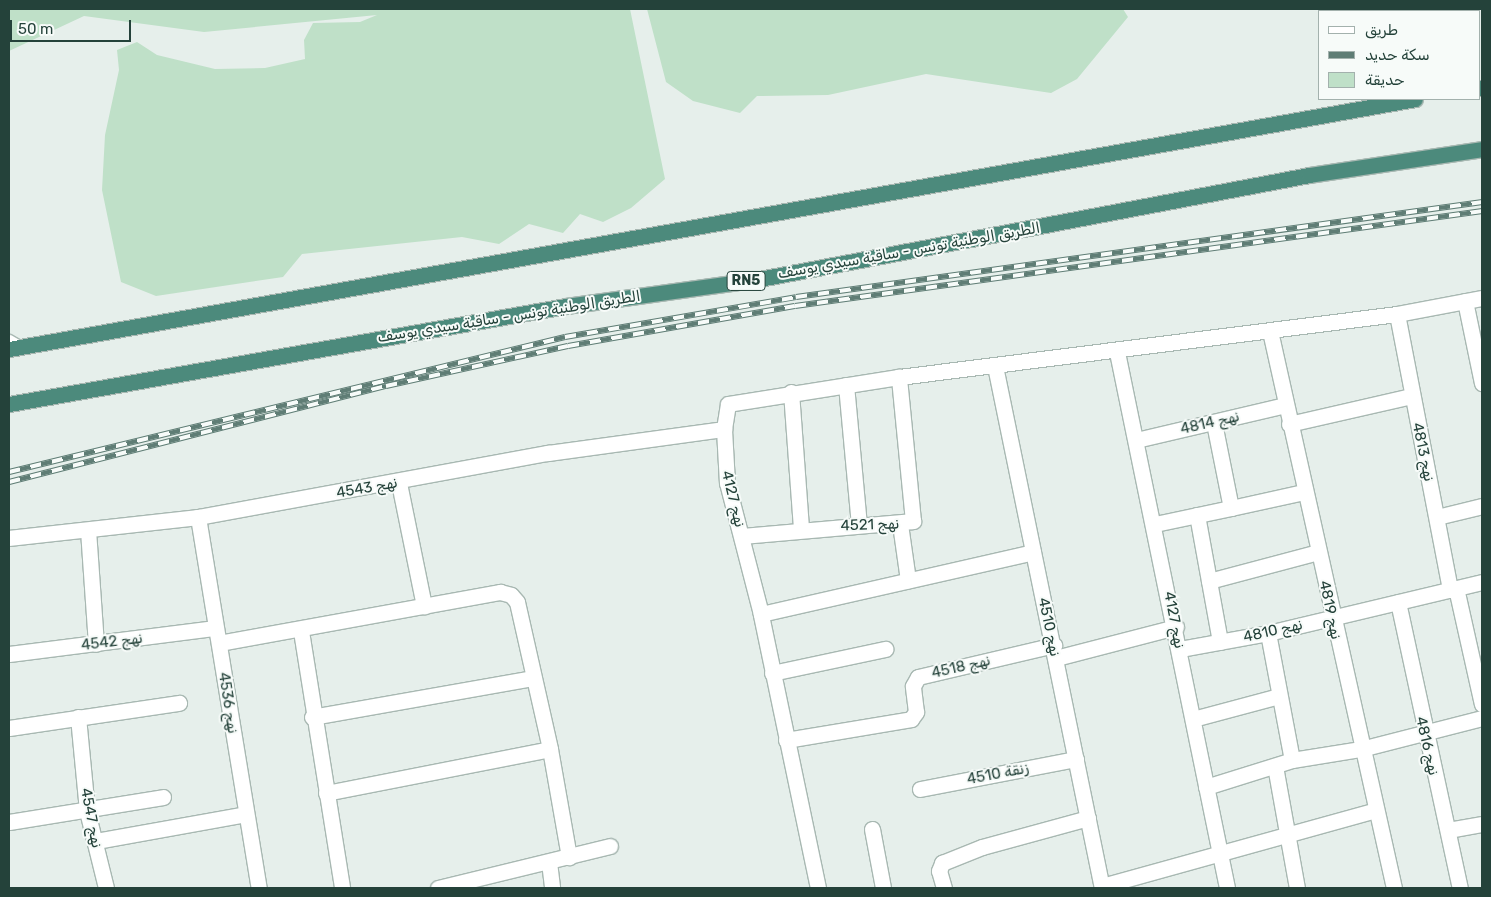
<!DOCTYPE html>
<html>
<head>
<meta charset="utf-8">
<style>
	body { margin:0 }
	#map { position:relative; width:1491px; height:897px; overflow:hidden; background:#e6efeb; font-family:Rubik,Vazirmatn,sans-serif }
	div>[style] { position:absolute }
	.green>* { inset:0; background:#bfe0c8 }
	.roads { filter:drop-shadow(1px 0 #a8b8b2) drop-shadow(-1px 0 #a8b8b2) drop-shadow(0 1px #a8b8b2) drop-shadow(0 -1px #a8b8b2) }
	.service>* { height:9px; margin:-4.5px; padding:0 4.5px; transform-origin:4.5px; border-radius:4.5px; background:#fff }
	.minor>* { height:15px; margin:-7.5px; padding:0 7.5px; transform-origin:7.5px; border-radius:7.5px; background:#fff }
	.trunk>* { height:15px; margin:-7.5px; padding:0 7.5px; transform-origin:7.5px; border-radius:7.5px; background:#4c8a7c }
	.rail>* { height:5.5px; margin-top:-2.75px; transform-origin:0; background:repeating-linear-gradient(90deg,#f7fbf9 0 11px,#5f7d75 0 22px); box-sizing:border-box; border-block:1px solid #5f7d75 }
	span { translate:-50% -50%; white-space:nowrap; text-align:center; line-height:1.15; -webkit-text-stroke:4px #f7fbf9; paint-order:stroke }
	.shield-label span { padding:1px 4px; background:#f7fbf9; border:1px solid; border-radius:4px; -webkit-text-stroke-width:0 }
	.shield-label { font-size:14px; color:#24423a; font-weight:700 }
	.street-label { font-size:15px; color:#24423a }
	.frame { position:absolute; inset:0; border:10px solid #24423a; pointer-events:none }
	.legend { position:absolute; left:1318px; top:10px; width:162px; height:90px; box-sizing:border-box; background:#f7fbf9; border:1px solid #a3b1ad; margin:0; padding:6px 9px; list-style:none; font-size:15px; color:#24423a }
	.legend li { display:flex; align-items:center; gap:10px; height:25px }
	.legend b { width:25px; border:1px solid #a3b1ad }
	.scale { position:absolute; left:10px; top:20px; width:121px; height:22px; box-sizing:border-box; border:2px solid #24423a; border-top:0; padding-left:6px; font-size:15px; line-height:18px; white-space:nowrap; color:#24423a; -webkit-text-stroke:4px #f7fbf9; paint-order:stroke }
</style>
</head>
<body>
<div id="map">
	<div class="green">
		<i style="clip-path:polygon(9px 9px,630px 9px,665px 179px,631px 208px,603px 222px,580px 214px,563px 233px,529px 224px,499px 244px,462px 237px,302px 254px,283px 277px,156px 296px,121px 282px,102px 190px,105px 135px,119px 70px,117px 50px,137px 42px,157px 55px,215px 69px,265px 68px,305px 59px,304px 40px,313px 23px,360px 22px,377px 15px,204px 32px,84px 16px,9px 51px)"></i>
		<i style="clip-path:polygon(647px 9px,1123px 9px,1128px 17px,1077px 79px,1051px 93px,926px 74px,828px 95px,757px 96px,740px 113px,693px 101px,666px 82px)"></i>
	</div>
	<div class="roads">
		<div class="service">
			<i style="left:9px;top:339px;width:16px;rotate:30deg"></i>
		</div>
		<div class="minor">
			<i style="left:1465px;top:301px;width:84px;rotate:78.3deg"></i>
			<i style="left:1397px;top:314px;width:281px;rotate:79.1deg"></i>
			<i style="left:1270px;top:331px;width:571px;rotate:77.45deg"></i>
			<i style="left:1117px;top:352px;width:547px;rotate:78.4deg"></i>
			<i style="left:995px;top:366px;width:533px;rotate:78.42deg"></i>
			<i style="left:846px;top:385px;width:140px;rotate:84.7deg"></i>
			<i style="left:791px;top:392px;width:137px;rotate:85.8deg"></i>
			<i style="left:1289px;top:424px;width:125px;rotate:-12.9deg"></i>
			<i style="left:1136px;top:440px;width:153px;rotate:-13.2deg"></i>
			<i style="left:399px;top:483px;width:126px;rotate:78.5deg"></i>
			<i style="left:1231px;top:508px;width:75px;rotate:-12.4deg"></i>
			<i style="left:1197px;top:515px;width:129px;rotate:79.7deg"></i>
			<i style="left:198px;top:517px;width:376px;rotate:80.7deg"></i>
			<i style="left:1437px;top:517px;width:46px;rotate:-13.7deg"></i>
			<i style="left:900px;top:524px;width:57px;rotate:81.9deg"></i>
			<i style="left:1155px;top:524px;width:78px;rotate:-11.9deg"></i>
			<i style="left:1231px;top:508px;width:87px;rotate:-101.3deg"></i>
			<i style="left:88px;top:530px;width:114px;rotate:86deg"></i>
			<i style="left:742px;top:536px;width:172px;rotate:-5deg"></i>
			<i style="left:913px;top:521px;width:145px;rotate:-95.6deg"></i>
			<i style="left:9px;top:538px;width:190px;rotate:-6.3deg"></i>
			<i style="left:198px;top:517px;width:356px;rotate:-10.4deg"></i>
			<i style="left:548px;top:453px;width:178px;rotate:-7.8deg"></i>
			<i style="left:1209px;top:581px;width:113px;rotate:-14.9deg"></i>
			<i style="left:1456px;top:588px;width:119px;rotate:77.4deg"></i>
			<i style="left:1398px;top:602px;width:293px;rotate:77.8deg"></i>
			<i style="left:761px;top:614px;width:279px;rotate:-12.8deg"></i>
			<i style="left:301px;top:631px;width:260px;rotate:80.9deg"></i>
			<i style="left:1268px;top:633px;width:129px;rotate:79.3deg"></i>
			<i style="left:219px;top:643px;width:286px;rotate:-10.3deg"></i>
			<i style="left:500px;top:592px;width:11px;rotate:15deg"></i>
			<i style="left:511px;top:595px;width:9px;rotate:49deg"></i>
			<i style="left:517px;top:602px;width:151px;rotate:77.3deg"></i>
			<i style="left:550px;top:749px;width:110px;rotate:80deg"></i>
			<i style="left:1180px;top:649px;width:89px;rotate:-10.3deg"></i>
			<i style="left:1268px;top:633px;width:220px;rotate:-13.4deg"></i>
			<i style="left:9px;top:654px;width:208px;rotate:-7.2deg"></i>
			<i style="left:1056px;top:658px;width:124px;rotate:-14.5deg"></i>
			<i style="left:772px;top:673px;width:116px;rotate:-12deg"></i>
			<i style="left:78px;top:717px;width:94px;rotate:84.5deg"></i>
			<i style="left:87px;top:811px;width:79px;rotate:76.1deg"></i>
			<i style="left:312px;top:717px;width:225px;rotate:-10deg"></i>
			<i style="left:1193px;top:719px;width:89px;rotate:-15deg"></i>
			<i style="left:9px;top:728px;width:172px;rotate:-8.4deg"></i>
			<i style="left:786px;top:740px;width:127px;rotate:-9.5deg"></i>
			<i style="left:911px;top:719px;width:9px;rotate:-54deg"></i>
			<i style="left:916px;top:712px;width:26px;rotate:-97deg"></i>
			<i style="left:913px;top:686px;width:10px;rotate:-61deg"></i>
			<i style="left:918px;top:677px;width:140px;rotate:-13.2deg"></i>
			<i style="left:1275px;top:766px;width:124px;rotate:79.8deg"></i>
			<i style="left:1206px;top:787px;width:90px;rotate:-17.4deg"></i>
			<i style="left:1292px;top:760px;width:70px;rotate:-9.1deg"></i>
			<i style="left:1361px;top:749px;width:125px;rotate:-14.4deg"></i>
			<i style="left:920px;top:789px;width:159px;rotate:-10.9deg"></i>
			<i style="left:326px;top:793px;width:228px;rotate:-11.1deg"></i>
			<i style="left:9px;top:822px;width:156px;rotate:-9.2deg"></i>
			<i style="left:872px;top:829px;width:60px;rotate:79.4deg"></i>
			<i style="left:1448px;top:830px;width:35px;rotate:-10deg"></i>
			<i style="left:96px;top:841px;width:152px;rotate:-10.2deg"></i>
			<i style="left:549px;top:862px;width:26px;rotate:83deg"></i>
			<i style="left:1102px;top:886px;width:284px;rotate:-15.5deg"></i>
			<i style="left:438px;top:888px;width:177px;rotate:-13.7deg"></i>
			<i style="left:818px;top:888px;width:280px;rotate:-101.8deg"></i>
			<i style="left:761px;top:614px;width:135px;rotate:-104.5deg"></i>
			<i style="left:727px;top:483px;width:54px;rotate:-93.2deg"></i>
			<i style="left:724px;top:429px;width:25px;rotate:-81deg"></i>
			<i style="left:728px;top:404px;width:173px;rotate:-9deg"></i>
			<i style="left:899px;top:377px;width:502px;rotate:-7.21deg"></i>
			<i style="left:1397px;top:314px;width:86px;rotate:-10.7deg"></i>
			<i style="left:944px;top:888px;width:18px;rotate:-106deg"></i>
			<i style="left:939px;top:871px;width:9px;rotate:-69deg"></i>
			<i style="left:942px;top:863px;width:43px;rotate:-21.8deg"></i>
			<i style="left:982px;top:847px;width:110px;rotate:-15.3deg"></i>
		</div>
		<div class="trunk">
			<i style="left:1480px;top:88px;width:2px"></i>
			<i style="left:9px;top:349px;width:1428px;rotate:-10.08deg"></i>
			<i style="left:9px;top:404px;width:566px;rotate:-9.98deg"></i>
			<i style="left:566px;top:306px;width:190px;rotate:-7.9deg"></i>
			<i style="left:754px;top:280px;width:565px;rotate:-10.71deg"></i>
			<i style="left:1309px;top:175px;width:175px;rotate:-8.5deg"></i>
		</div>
	</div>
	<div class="rail">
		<i style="left:9px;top:472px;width:572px;rotate:-13.65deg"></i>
		<i style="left:565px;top:337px;width:234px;rotate:-9.8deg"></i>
		<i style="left:796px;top:297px;width:693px;rotate:-7.88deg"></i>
		<i style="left:9px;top:482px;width:389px;rotate:-14.3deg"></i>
		<i style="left:386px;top:386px;width:186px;rotate:-12.4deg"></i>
		<i style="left:568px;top:346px;width:230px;rotate:-10deg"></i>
		<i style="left:795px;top:306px;width:694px;rotate:-7.87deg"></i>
	</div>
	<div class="shield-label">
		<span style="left:746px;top:281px">RN5</span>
	</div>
	<div class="street-label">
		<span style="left:909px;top:251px;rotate:-10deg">الطريق الوطنية تونس - ساقية سيدي يوسف</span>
		<span style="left:509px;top:317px;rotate:-9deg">الطريق الوطنية تونس - ساقية سيدي يوسف</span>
		<span style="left:1210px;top:423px;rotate:-13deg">نهج 4814</span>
		<span style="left:1423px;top:452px;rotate:78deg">نهج 4813</span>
		<span style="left:367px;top:488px;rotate:-10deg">نهج 4543</span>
		<span style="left:733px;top:499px;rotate:76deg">نهج 4127</span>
		<span style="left:870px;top:525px;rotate:-2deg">نهج 4521</span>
		<span style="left:1330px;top:610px;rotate:78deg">نهج 4819</span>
		<span style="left:1174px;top:620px;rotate:79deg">نهج 4127</span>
		<span style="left:1049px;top:627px;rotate:78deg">نهج 4510</span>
		<span style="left:1273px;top:631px;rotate:-13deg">نهج 4810</span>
		<span style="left:112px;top:642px;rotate:-7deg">نهج 4542</span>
		<span style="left:961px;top:667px;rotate:-13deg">نهج 4518</span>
		<span style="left:228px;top:703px;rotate:81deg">نهج 4536</span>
		<span style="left:1427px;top:746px;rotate:77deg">نهج 4816</span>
		<span style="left:998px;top:774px;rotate:-11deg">زنقة 4510</span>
		<span style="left:91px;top:818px;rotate:79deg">نهج 4547</span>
	</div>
	<div class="frame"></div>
	<ul class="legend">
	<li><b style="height:6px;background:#fff"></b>طريق</li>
	<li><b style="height:6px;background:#5f7d75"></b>سكة حديد</li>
	<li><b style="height:14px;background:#bfe0c8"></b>حديقة</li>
	</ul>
	<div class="scale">50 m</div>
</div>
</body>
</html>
